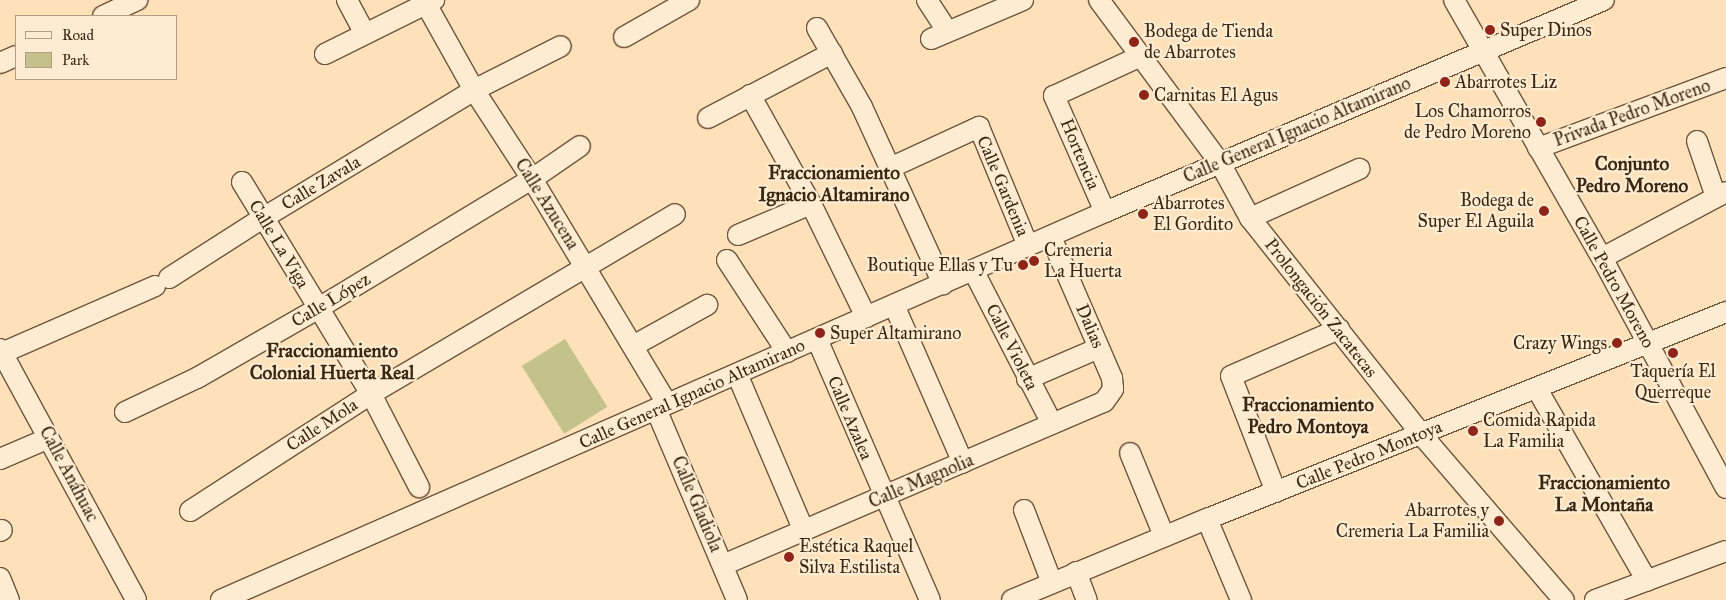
<!DOCTYPE html>
<html>
<head>
<meta charset="utf-8">
<style>
	body { margin:0 }
	#map { position:relative; width:1726px; height:600px; overflow:hidden; background:#fee1b9; font-family:"IM FELL Great Primer",serif }
	div>[style] { position:absolute }
	.green>* { inset:0; background:#c3c28c; transform-origin:0 0 }
	.roads { filter:drop-shadow(1px 0 #6c553c) drop-shadow(-1px 0 #6c553c) drop-shadow(0 1px #6c553c) drop-shadow(0 -1px #6c553c) }
	.minor>* { height:20px; margin:-10px; padding:0 10px; transform-origin:10px; border-radius:10px; background:#feecd2 }
	.dots>* { width:14px; height:14px; translate:-50% -50%; box-sizing:border-box; border:2px solid #feecd2; border-radius:50% }
	span { translate:-50% -50%; white-space:nowrap; text-align:center; line-height:1.15; -webkit-text-stroke:4.5px #feecd2; paint-order:stroke }
	.poi-label { font-size:18px; color:#3b2613 }
	.left { translate:0 -50%; text-align:left }
	.right { translate:-100% -50%; text-align:right }
	.street-label { font-size:18px; color:#3b2613 }
	.neighbourhood-label { font-size:19px; color:#3b2613; font-weight:700 }
	.legend { position:absolute; left:15px; top:15px; width:162px; height:65px; box-sizing:border-box; background:#feecd2; border:1px solid #b09d86; margin:0; padding:6px 9px; list-style:none; font-size:15px; color:#3b2613 }
	.legend li { display:flex; align-items:center; gap:10px; height:25px }
	.legend b { width:25px; border:1px solid #b09d86 }
</style>
</head>
<body>
<div id="map">
	<div class="green">
		<i style="left:565px;top:339px;width:80px;height:51px;rotate:58deg"></i>
	</div>
	<div class="roads">
		<div class="minor">
			<i style="left:347px;top:0;width:38px;rotate:62deg"></i>
			<i style="left:927px;top:0;width:37px;rotate:57deg"></i>
			<i style="left:1099px;top:0;width:203px;rotate:53.4deg"></i>
			<i style="left:1220px;top:163px;width:63px;rotate:61.4deg"></i>
			<i style="left:1250px;top:218px;width:275px;rotate:51.6deg"></i>
			<i style="left:1421px;top:434px;width:219px;rotate:49.3deg"></i>
			<i style="left:1454px;top:0;width:297px;rotate:60.2deg"></i>
			<i style="left:1602px;top:258px;width:261px;rotate:61.7deg"></i>
			<i style="left:426px;top:4px;width:98px;rotate:60.8deg"></i>
			<i style="left:474px;top:90px;width:106px;rotate:56.9deg"></i>
			<i style="left:532px;top:179px;width:262px;rotate:59deg"></i>
			<i style="left:103px;top:16px;width:38px;rotate:-25deg"></i>
			<i style="left:817px;top:28px;width:91px;rotate:60.3deg"></i>
			<i style="left:862px;top:107px;width:195px;rotate:65.4deg"></i>
			<i style="left:624px;top:37px;width:75px;rotate:-29.6deg"></i>
			<i style="left:931px;top:39px;width:100px;rotate:-23deg"></i>
			<i style="left:325px;top:54px;width:122px;rotate:-26.4deg"></i>
			<i style="left:0;top:63px;width:17px;rotate:-24deg"></i>
			<i style="left:750px;top:95px;width:125px;rotate:60.8deg"></i>
			<i style="left:811px;top:204px;width:126px;rotate:64deg"></i>
			<i style="left:708px;top:118px;width:140px;rotate:-27.7deg"></i>
			<i style="left:1697px;top:141px;width:59px;rotate:71.3deg"></i>
			<i style="left:1538px;top:148px;width:201px;rotate:-20.4deg"></i>
			<i style="left:892px;top:167px;width:96px;rotate:-24.7deg"></i>
			<i style="left:979px;top:127px;width:129px;rotate:67.6deg"></i>
			<i style="left:242px;top:182px;width:248px;rotate:58.7deg"></i>
			<i style="left:371px;top:394px;width:105px;rotate:62.7deg"></i>
			<i style="left:1105px;top:212px;width:127px;rotate:-113.7deg"></i>
			<i style="left:1054px;top:96px;width:96px;rotate:-24.7deg"></i>
			<i style="left:1250px;top:218px;width:120px;rotate:-24.2deg"></i>
			<i style="left:738px;top:235px;width:79px;rotate:-23deg"></i>
			<i style="left:1602px;top:258px;width:140px;rotate:-28deg"></i>
			<i style="left:727px;top:260px;width:110px;rotate:56.9deg"></i>
			<i style="left:973px;top:270px;width:173px;rotate:62.8deg"></i>
			<i style="left:169px;top:278px;width:112px;rotate:-32.6deg"></i>
			<i style="left:263px;top:218px;width:247px;rotate:-31.2deg"></i>
			<i style="left:474px;top:90px;width:97px;rotate:-26.8deg"></i>
			<i style="left:894px;top:305px;width:172px;rotate:66.4deg"></i>
			<i style="left:817px;top:339px;width:284px;rotate:66.6deg"></i>
			<i style="left:633px;top:346px;width:85px;rotate:-29deg"></i>
			<i style="left:0;top:349px;width:285px;rotate:61.5deg"></i>
			<i style="left:2px;top:353px;width:167px;rotate:-23.6deg"></i>
			<i style="left:737px;top:374px;width:168px;rotate:66.9deg"></i>
			<i style="left:1027px;top:379px;width:78px;rotate:-23.3deg"></i>
			<i style="left:1537px;top:389px;width:221px;rotate:60.2deg"></i>
			<i style="left:656px;top:409px;width:207px;rotate:67deg"></i>
			<i style="left:125px;top:412px;width:80px;rotate:-25.3deg"></i>
			<i style="left:197px;top:378px;width:138px;rotate:-29.9deg"></i>
			<i style="left:317px;top:309px;width:251px;rotate:-31.2deg"></i>
			<i style="left:532px;top:179px;width:58px;rotate:-34.5deg"></i>
			<i style="left:1130px;top:453px;width:90px;rotate:67.7deg"></i>
			<i style="left:0;top:459px;width:53px;rotate:-23.2deg"></i>
			<i style="left:1276px;top:492px;width:124px;rotate:-111.2deg"></i>
			<i style="left:1231px;top:376px;width:118px;rotate:-23.5deg"></i>
			<i style="left:1024px;top:510px;width:78px;rotate:69deg"></i>
			<i style="left:190px;top:511px;width:216px;rotate:-32.9deg"></i>
			<i style="left:371px;top:394px;width:353px;rotate:-30.6deg"></i>
			<i style="left:1207px;top:519px;width:88px;rotate:67.2deg"></i>
			<i style="left:0;top:531px;width:2px;rotate:-27deg"></i>
			<i style="left:723px;top:565px;width:414px;rotate:-23.2deg"></i>
			<i style="left:1104px;top:402px;width:16px;rotate:-55deg"></i>
			<i style="left:1113px;top:389px;width:11px;rotate:-95deg"></i>
			<i style="left:1112px;top:378px;width:154px;rotate:-113.4deg"></i>
			<i style="left:1076px;top:572px;width:30px;rotate:69deg"></i>
			<i style="left:0;top:578px;width:24px;rotate:68deg"></i>
			<i style="left:221px;top:600px;width:965px;rotate:-23.7deg"></i>
			<i style="left:1105px;top:212px;width:542px;rotate:-23.02deg"></i>
			<i style="left:1012px;top:600px;width:211px;rotate:-22.6deg"></i>
			<i style="left:1207px;top:519px;width:559px;rotate:-21.74deg"></i>
			<i style="left:1595px;top:600px;width:140px;rotate:-20.5deg"></i>
		</div>
	</div>
	<div class="dots">
		<i style="left:1490px;top:30px;background:#8f2418"></i>
		<i style="left:1134px;top:42px;background:#8f2418"></i>
		<i style="left:1445px;top:82px;background:#8f2418"></i>
		<i style="left:1144px;top:95px;background:#8f2418"></i>
		<i style="left:1541px;top:122px;background:#8f2418"></i>
		<i style="left:1544px;top:211px;background:#8f2418"></i>
		<i style="left:1143px;top:214px;background:#8f2418"></i>
		<i style="left:1034px;top:261px;background:#8f2418"></i>
		<i style="left:1023px;top:265px;background:#8f2418"></i>
		<i style="left:820px;top:333px;background:#8f2418"></i>
		<i style="left:1617px;top:343px;background:#8f2418"></i>
		<i style="left:1673px;top:353px;background:#8f2418"></i>
		<i style="left:1473px;top:431px;background:#8f2418"></i>
		<i style="left:1499px;top:521px;background:#8f2418"></i>
		<i style="left:789px;top:557px;background:#8f2418"></i>
	</div>
	<div class="poi-label">
		<span class="left" style="left:1500px;top:30px">Super Dinos</span>
		<span class="left" style="left:1144px;top:42px">Bodega de Tienda<br>de Abarrotes</span>
		<span class="left" style="left:1455px;top:82px">Abarrotes Liz</span>
		<span class="left" style="left:1154px;top:95px">Carnitas El Agus</span>
		<span class="right" style="left:1531px;top:122px">Los Chamorros<br>de Pedro Moreno</span>
		<span class="right" style="left:1534px;top:211px">Bodega de<br>Super El Aguila</span>
		<span class="left" style="left:1153px;top:214px">Abarrotes<br>El Gordito</span>
		<span class="left" style="left:1044px;top:261px">Cremeria<br>La Huerta</span>
		<span class="right" style="left:1013px;top:265px">Boutique Ellas y Tu</span>
		<span class="left" style="left:830px;top:333px">Super Altamirano</span>
		<span class="right" style="left:1607px;top:343px">Crazy Wings</span>
		<span style="left:1673px;top:382px">Taquería El<br>Querreque</span>
		<span class="left" style="left:1483px;top:431px">Comida Rapida<br>La Familia</span>
		<span class="right" style="left:1489px;top:521px">Abarrotes y<br>Cremeria La Familia</span>
		<span class="left" style="left:799px;top:557px">Estética Raquel<br>Silva Estilista</span>
	</div>
	<div class="street-label">
		<span style="left:1632px;top:113px;rotate:-20deg">Privada Pedro Moreno</span>
		<span style="left:1297px;top:130px;rotate:-23deg">Calle General Ignacio Altamirano</span>
		<span style="left:1080px;top:154px;rotate:67deg">Hortencia</span>
		<span style="left:321px;top:183px;rotate:-31deg">Calle Zavala</span>
		<span style="left:1003px;top:186px;rotate:67deg">Calle Gardenia</span>
		<span style="left:547px;top:204px;rotate:58deg">Calle Azucena</span>
		<span style="left:279px;top:244px;rotate:59deg">Calle La Viga</span>
		<span style="left:1614px;top:282px;rotate:61deg">Calle Pedro Moreno</span>
		<span style="left:331px;top:300px;rotate:-31deg">Calle López</span>
		<span style="left:1321px;top:308px;rotate:52deg">Prolongación Zacatecas</span>
		<span style="left:1090px;top:326px;rotate:67deg">Dalias</span>
		<span style="left:1012px;top:347px;rotate:63deg">Calle Violeta</span>
		<span style="left:692px;top:394px;rotate:-24deg">Calle General Ignacio Altamirano</span>
		<span style="left:850px;top:418px;rotate:67deg">Calle Azalea</span>
		<span style="left:322px;top:425px;rotate:-33deg">Calle Mola</span>
		<span style="left:1369px;top:455px;rotate:-22deg">Calle Pedro Montoya</span>
		<span style="left:69px;top:474px;rotate:62deg">Calle Anáhuac</span>
		<span style="left:921px;top:481px;rotate:-23deg">Calle Magnolia</span>
		<span style="left:697px;top:504px;rotate:67deg">Calle Gladiola</span>
	</div>
	<div class="neighbourhood-label">
		<span style="left:1632px;top:175px">Conjunto<br>Pedro Moreno</span>
		<span style="left:834px;top:184px">Fraccionamiento<br>Ignacio Altamirano</span>
		<span style="left:332px;top:362px">Fraccionamiento<br>Colonial Huerta Real</span>
		<span style="left:1308px;top:416px">Fraccionamiento<br>Pedro Montoya</span>
		<span style="left:1604px;top:494px">Fraccionamiento<br>La Montaña</span>
	</div>
	<ul class="legend">
	<li><b style="height:6px;background:#feecd2"></b>Road</li>
	<li><b style="height:14px;background:#c3c28c"></b>Park</li>
	</ul>
</div>
</body>
</html>
